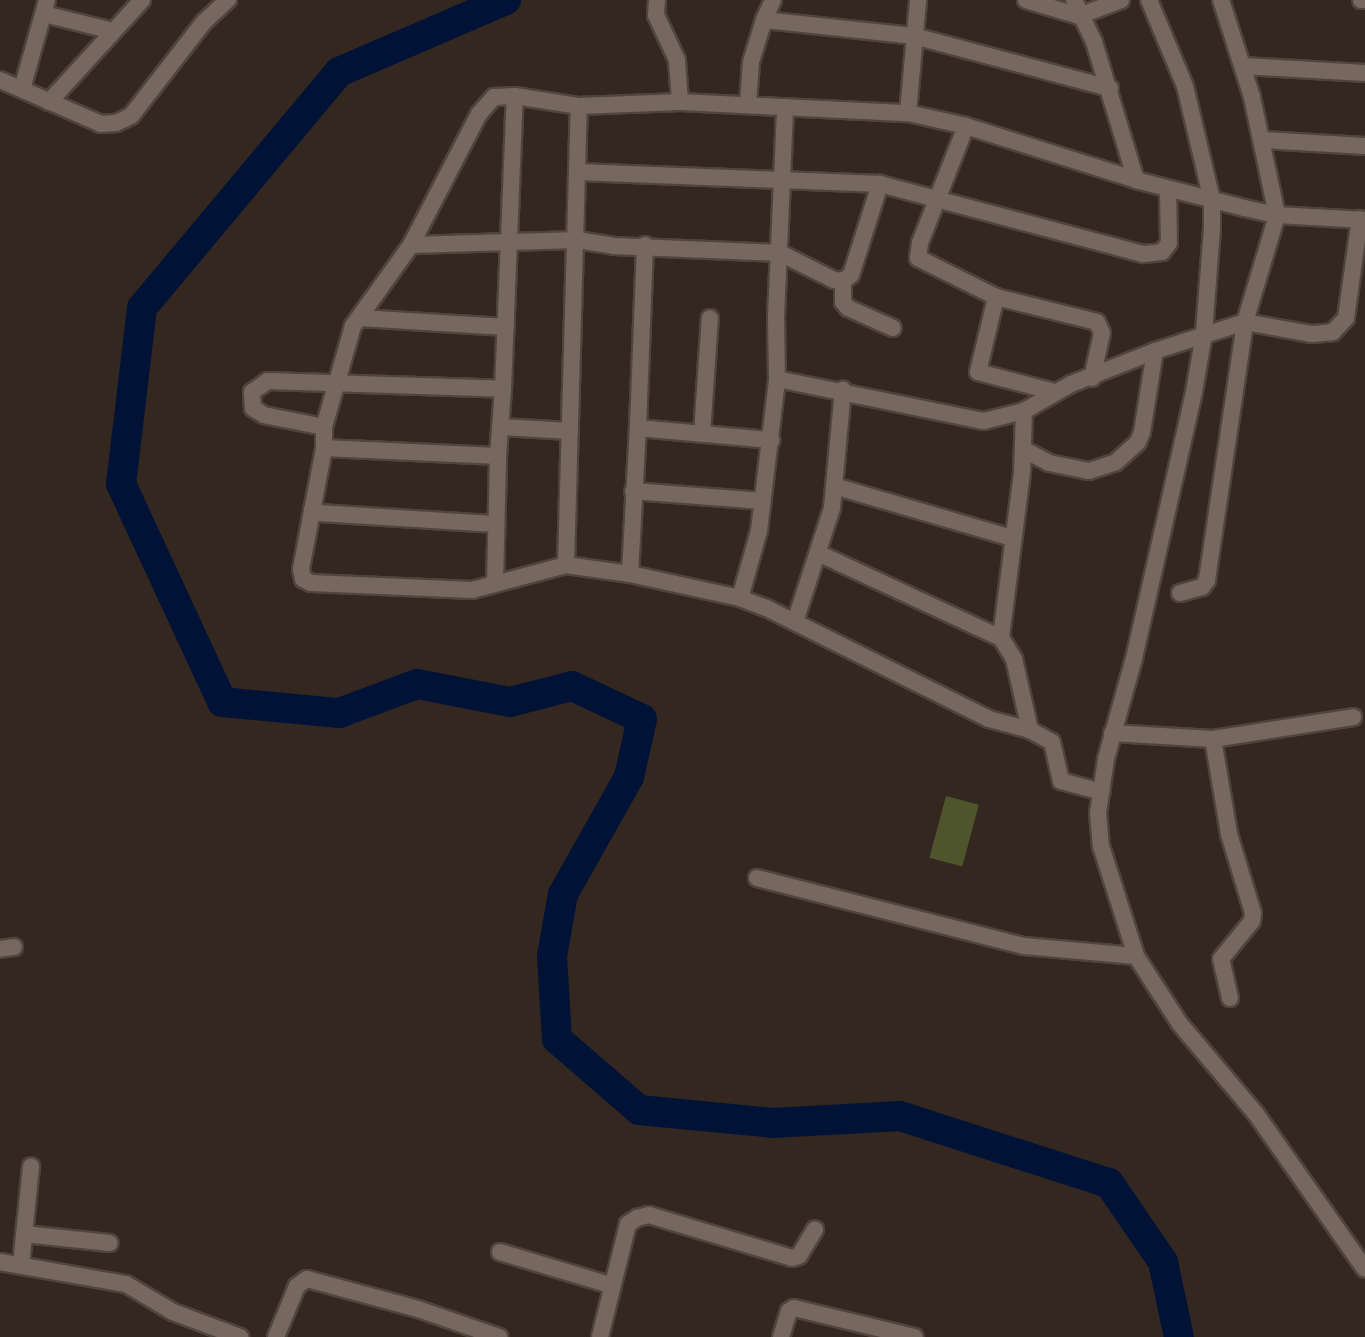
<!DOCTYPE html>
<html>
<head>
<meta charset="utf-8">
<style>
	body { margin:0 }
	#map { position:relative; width:1365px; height:1337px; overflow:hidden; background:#33271f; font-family:Poppins,sans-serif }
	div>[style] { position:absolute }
	.green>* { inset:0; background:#4e552c; transform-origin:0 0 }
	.river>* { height:30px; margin:-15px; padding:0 15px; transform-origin:15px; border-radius:15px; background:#001337 }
	.roads { filter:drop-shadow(2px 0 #4f443e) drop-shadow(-2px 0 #4f443e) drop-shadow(0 2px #4f443e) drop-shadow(0 -2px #4f443e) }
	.minor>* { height:16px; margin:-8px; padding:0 8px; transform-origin:8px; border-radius:8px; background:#77685f }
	span { translate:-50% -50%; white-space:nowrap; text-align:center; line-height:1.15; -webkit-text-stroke:4.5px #33271f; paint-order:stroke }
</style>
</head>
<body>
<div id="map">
	<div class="green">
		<i style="left:946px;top:796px;width:34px;height:64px;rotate:15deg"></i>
	</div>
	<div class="river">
		<i style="left:506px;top:0;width:182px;rotate:156.7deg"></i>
		<i style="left:339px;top:72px;width:307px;rotate:129.9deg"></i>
		<i style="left:142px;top:308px;width:177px;rotate:96.8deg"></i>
		<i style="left:121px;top:484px;width:240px;rotate:65.1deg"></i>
		<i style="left:222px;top:702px;width:118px;rotate:5.4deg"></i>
		<i style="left:339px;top:713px;width:83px;rotate:-20.4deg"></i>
		<i style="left:417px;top:684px;width:95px;rotate:11deg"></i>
		<i style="left:510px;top:702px;width:64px;rotate:-14.5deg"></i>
		<i style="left:572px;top:686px;width:77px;rotate:25.2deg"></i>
		<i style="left:642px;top:719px;width:59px;rotate:102.6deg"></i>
		<i style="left:629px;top:777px;width:134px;rotate:119.4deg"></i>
		<i style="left:563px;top:894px;width:63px;rotate:100.1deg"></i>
		<i style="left:552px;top:956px;width:83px;rotate:86.6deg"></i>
		<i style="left:557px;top:1039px;width:108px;rotate:40.9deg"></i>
		<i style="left:639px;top:1110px;width:135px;rotate:5.5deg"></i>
		<i style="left:773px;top:1123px;width:127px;rotate:-3.2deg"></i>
		<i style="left:900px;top:1116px;width:219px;rotate:17.8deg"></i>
		<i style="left:1109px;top:1183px;width:96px;rotate:55.6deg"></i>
		<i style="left:1163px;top:1262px;width:77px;rotate:78deg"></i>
	</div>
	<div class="roads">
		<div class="minor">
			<i style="left:657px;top:0;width:15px;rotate:94deg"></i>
			<i style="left:656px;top:15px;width:50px;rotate:65deg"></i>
			<i style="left:677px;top:60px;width:42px;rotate:85.9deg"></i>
			<i style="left:1026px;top:0;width:55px;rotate:16.8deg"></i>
			<i style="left:1079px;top:16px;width:45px;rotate:-20.9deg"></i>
			<i style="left:1074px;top:0;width:47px;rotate:64.5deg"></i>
			<i style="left:1094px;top:42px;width:144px;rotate:73.1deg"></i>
			<i style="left:1149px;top:0;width:93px;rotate:67.3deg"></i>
			<i style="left:1185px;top:86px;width:117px;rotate:76.7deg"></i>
			<i style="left:1212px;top:200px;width:29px;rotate:90deg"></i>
			<i style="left:1212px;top:229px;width:105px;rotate:94.4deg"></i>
			<i style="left:1204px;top:334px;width:59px;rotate:99.8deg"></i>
			<i style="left:1194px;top:392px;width:277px;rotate:102.7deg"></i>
			<i style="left:1133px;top:662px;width:101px;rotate:105.6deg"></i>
			<i style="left:1106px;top:759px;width:55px;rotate:98.4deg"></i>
			<i style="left:1098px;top:813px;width:33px;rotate:85deg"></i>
			<i style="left:1101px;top:846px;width:115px;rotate:72.3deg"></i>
			<i style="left:1136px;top:956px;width:81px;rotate:57.1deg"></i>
			<i style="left:1180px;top:1024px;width:118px;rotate:49.8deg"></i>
			<i style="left:1256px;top:1114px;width:189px;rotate:54.9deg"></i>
			<i style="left:1361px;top:0;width:4px"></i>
			<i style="left:44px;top:14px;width:71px;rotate:13.8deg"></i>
			<i style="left:764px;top:20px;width:22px;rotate:-66deg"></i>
			<i style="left:1243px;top:66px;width:122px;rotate:3.3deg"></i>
			<i style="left:0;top:80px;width:110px;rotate:23.5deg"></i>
			<i style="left:101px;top:124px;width:15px;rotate:-4deg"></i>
			<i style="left:116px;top:123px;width:17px;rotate:-25deg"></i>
			<i style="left:131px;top:116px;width:119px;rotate:-52.2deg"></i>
			<i style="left:204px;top:22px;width:33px;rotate:-43deg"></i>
			<i style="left:22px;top:89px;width:92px;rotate:-74.3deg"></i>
			<i style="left:49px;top:102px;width:138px;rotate:-47.6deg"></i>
			<i style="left:748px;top:104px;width:42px;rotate:-85.9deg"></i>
			<i style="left:751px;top:62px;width:44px;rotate:-72.8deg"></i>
			<i style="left:764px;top:20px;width:151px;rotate:6.1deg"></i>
			<i style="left:914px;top:36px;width:203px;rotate:14.9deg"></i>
			<i style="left:908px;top:113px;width:113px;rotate:-84.9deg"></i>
			<i style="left:966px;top:126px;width:126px;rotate:111.5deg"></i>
			<i style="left:920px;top:243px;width:15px;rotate:98deg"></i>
			<i style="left:918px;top:258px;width:87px;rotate:26.6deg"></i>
			<i style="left:996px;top:297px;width:104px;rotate:13.9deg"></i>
			<i style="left:1097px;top:322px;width:12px;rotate:66deg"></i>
			<i style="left:1102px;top:333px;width:46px;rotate:102.5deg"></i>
			<i style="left:1263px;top:140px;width:102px;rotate:3.4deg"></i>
			<i style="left:580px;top:172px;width:300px;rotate:2.3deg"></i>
			<i style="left:880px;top:184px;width:273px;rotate:14.9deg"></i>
			<i style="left:1144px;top:254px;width:18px;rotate:-6deg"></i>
			<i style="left:1162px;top:252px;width:11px;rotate:-52deg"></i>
			<i style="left:1169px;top:243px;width:54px;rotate:-91.1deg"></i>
			<i style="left:411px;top:245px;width:166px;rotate:-1.7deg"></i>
			<i style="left:577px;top:240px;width:36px;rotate:9deg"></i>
			<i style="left:613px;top:246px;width:167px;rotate:2.4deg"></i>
			<i style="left:780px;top:253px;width:60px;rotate:26.6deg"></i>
			<i style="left:834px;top:280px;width:9px;rotate:6deg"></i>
			<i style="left:843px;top:281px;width:10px;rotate:-37deg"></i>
			<i style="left:851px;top:275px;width:96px;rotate:-72.3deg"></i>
			<i style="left:645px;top:245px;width:183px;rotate:92.2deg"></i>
			<i style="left:638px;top:428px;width:134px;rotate:5.2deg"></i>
			<i style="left:843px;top:281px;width:21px;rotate:90deg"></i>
			<i style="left:843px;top:302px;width:8px;rotate:50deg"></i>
			<i style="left:848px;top:308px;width:49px;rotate:24deg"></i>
			<i style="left:996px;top:297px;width:77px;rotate:103.5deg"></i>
			<i style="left:978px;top:372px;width:80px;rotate:14.6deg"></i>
			<i style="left:360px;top:318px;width:146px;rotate:3.5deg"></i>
			<i style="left:777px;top:379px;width:211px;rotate:11.5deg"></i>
			<i style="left:984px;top:421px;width:41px;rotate:-14deg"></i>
			<i style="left:1024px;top:411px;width:54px;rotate:-29.9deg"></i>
			<i style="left:1071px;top:384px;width:90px;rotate:-21.4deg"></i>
			<i style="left:1155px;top:351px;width:95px;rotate:-17.9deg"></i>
			<i style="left:1245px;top:322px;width:68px;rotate:10.2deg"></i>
			<i style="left:1312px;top:334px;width:21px;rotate:-5deg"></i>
			<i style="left:1333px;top:332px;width:19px;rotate:-47deg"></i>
			<i style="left:1346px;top:318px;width:100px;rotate:-82deg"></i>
			<i style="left:503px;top:389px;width:293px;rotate:-87.7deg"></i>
			<i style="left:1024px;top:411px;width:62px;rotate:91.8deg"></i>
			<i style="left:1022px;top:473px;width:166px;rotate:97.3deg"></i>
			<i style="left:1001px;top:638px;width:25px;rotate:58deg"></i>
			<i style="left:1014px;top:659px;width:73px;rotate:77.3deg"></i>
			<i style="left:1030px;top:730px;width:42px;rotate:-165deg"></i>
			<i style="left:989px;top:719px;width:249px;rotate:-153.5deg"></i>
			<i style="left:766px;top:608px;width:28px;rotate:-159deg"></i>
			<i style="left:740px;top:598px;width:113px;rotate:-167.7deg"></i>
			<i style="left:630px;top:574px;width:65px;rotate:-172deg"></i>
			<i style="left:566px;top:565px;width:97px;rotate:165.1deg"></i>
			<i style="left:472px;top:590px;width:161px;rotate:-177.5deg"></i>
			<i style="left:311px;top:583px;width:9px;rotate:-153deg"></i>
			<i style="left:303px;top:579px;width:10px;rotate:-101deg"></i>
			<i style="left:301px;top:569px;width:123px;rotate:-79.2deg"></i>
			<i style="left:324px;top:448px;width:21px;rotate:-90deg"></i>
			<i style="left:324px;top:427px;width:105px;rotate:-74deg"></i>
			<i style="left:353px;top:326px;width:100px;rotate:-54.4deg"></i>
			<i style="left:411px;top:245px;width:148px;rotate:-62.6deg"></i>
			<i style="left:479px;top:114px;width:23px;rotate:-49deg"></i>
			<i style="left:494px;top:97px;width:21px;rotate:-3deg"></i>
			<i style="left:515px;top:96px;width:65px;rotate:8.9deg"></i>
			<i style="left:579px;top:106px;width:101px;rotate:-2.3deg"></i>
			<i style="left:680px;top:102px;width:228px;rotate:2.8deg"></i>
			<i style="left:908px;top:113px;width:59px;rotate:12.6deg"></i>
			<i style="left:966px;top:126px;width:178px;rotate:17.6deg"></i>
			<i style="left:1136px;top:180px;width:112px;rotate:14.5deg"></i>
			<i style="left:1244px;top:208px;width:34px;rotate:12deg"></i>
			<i style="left:1277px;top:215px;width:88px;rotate:3.3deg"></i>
			<i style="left:324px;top:427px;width:61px;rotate:-168.7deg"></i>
			<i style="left:264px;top:415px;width:13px;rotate:-148deg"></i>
			<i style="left:253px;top:408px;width:16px;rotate:-94deg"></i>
			<i style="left:252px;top:392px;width:19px;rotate:-35deg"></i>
			<i style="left:268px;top:381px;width:235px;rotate:1.9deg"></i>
			<i style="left:503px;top:389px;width:67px;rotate:94.3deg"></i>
			<i style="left:498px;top:456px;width:174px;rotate:-177.4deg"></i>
			<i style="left:501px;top:427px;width:69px;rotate:3.3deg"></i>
			<i style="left:702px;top:434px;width:116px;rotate:-86.1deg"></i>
			<i style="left:1024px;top:450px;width:28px;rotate:27deg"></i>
			<i style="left:1049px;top:463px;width:41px;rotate:11.3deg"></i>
			<i style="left:1089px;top:471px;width:28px;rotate:-18deg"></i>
			<i style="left:1116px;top:462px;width:30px;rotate:-42deg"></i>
			<i style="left:1138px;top:442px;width:11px;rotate:-68deg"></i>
			<i style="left:1142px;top:432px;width:82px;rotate:-80.9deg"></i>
			<i style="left:834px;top:486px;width:185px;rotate:16.3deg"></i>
			<i style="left:633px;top:491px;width:130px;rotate:4.4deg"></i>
			<i style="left:312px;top:509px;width:8px;rotate:30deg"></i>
			<i style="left:319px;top:513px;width:177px;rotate:3.6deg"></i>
			<i style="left:820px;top:554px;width:200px;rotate:24.9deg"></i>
			<i style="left:566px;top:565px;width:459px;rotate:-88.4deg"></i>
			<i style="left:630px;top:574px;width:146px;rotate:-86.9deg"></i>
			<i style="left:495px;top:583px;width:127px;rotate:-88.6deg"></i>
			<i style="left:1180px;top:593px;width:23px;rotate:-15deg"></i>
			<i style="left:1202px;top:587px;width:9px;rotate:-54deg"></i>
			<i style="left:1207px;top:580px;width:261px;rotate:-81.6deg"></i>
			<i style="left:1245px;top:322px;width:112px;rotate:-73.3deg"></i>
			<i style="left:1277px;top:215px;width:121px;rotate:-102deg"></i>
			<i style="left:1252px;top:97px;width:102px;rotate:-107.7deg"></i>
			<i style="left:740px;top:598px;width:70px;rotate:-74.2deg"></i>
			<i style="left:759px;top:531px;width:153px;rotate:-83.2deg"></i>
			<i style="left:777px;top:379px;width:62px;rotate:-90.9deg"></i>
			<i style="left:776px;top:317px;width:210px;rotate:-87.5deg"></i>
			<i style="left:795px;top:622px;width:120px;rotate:-72deg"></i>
			<i style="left:832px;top:508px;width:119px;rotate:-84.7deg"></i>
			<i style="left:1030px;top:730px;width:25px;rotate:29deg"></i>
			<i style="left:1052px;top:742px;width:40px;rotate:77deg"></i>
			<i style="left:1061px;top:781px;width:42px;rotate:15deg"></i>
			<i style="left:1112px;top:733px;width:101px;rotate:3.4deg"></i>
			<i style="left:1213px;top:739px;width:142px;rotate:-8.9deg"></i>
			<i style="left:1213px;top:739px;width:96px;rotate:80.4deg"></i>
			<i style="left:1229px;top:834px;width:83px;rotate:73.1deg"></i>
			<i style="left:1253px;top:913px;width:8px;rotate:97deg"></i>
			<i style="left:1252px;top:921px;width:49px;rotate:129.2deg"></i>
			<i style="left:1221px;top:959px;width:40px;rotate:77deg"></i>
			<i style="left:757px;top:878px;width:276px;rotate:14.3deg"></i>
			<i style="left:1024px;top:946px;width:112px;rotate:5.1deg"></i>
			<i style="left:0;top:949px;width:14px;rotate:-8deg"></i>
			<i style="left:24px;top:1234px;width:86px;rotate:6deg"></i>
			<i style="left:500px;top:1252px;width:118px;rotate:16.7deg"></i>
			<i style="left:0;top:1262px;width:128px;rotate:9.9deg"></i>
			<i style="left:126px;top:1284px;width:55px;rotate:30.8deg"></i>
			<i style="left:173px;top:1312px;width:72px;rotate:20.5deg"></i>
			<i style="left:21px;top:1265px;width:99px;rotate:-84.2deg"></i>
			<i style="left:276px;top:1337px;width:55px;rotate:-67.6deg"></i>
			<i style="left:297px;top:1286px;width:12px;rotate:-35deg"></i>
			<i style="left:307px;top:1279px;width:115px;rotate:15.1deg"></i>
			<i style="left:418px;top:1309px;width:86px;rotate:19.1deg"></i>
			<i style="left:600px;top:1337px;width:116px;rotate:-76.1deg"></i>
			<i style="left:628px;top:1224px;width:11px;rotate:-34deg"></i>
			<i style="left:637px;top:1218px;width:12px;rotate:-14deg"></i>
			<i style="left:649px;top:1215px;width:149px;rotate:16.7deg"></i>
			<i style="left:792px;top:1258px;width:7px;rotate:-16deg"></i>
			<i style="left:799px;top:1256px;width:31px;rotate:-59deg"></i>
			<i style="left:781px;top:1337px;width:27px;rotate:-73deg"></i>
			<i style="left:789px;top:1311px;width:6px;rotate:-31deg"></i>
			<i style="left:794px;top:1308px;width:124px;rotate:13.5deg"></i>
		</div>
	</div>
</div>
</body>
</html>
